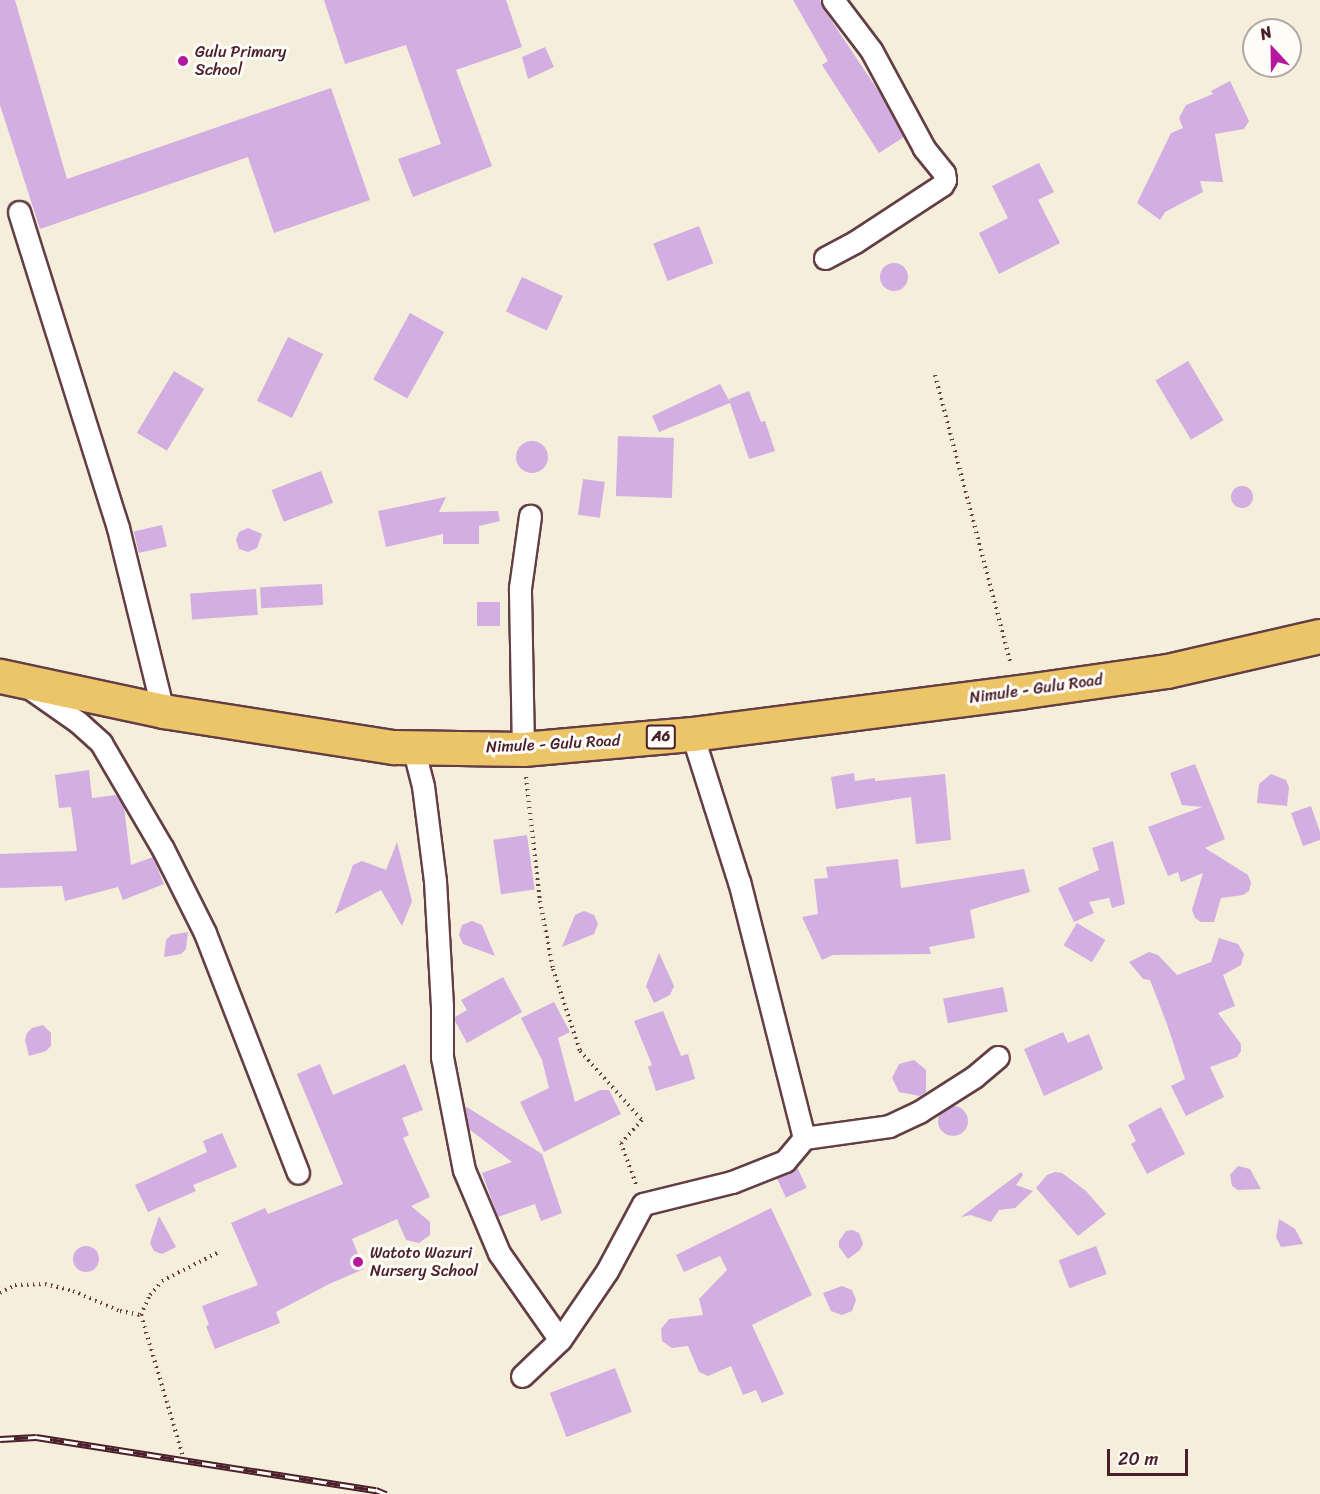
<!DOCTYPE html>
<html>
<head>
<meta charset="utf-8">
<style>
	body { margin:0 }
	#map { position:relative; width:1320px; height:1494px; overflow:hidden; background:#f4eeda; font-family:Sriracha,sans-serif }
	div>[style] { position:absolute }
	.building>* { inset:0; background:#d2aee2; transform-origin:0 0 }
	.round { border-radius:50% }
	.path>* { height:4px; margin-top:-2px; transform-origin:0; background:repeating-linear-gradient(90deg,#643e45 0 1.5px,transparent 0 6px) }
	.roads { filter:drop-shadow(2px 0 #643e45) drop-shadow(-2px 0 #643e45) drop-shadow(0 2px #643e45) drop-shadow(0 -2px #643e45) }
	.minor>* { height:21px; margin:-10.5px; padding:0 10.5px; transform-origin:10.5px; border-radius:10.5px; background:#fff }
	.primary>* { height:33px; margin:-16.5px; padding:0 16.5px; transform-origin:16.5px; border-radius:16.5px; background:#edc569 }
	.rail>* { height:7px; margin-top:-3.5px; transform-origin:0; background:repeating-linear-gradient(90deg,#fdfcf7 0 14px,#4a1f2b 0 28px); box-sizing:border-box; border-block:2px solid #4a1f2b }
	.dots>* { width:16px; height:16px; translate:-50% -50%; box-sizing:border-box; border:3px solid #fdfcf7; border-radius:50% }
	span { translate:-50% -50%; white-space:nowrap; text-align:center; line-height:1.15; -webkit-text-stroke:6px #fdfcf7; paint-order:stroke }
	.shield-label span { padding:2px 4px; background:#fdfcf7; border:2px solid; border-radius:4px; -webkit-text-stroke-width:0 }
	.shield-label { font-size:15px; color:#4a1f2b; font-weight:700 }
	.poi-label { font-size:16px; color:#4a1f2b }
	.left { translate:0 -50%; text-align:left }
	.street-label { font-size:16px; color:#4a1f2b }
	.north { position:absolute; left:1242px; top:18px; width:60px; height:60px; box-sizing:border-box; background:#fdfcf7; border:2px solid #b5a4a5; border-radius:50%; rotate:338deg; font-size:16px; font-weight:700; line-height:24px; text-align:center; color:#4a1f2b }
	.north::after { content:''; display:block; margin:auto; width:21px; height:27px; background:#b5179e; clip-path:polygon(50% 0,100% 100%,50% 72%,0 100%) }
	.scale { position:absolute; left:1107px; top:1449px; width:81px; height:27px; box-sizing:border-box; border:3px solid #4a1f2b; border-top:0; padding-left:8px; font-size:18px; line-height:21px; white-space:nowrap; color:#4a1f2b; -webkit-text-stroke:4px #fdfcf7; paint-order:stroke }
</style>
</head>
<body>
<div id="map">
	<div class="building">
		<i style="clip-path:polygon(0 0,15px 0,67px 179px,331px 88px,370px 200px,274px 233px,248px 157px,40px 229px,0 105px)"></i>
		<i style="clip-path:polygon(324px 0,506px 0,522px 47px,456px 70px,492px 166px,413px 197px,398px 159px,441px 144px,406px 45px,345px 64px)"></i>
		<i style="clip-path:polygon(793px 0,820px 0,823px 8px,881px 95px,904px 137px,879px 153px,822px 65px,828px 61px)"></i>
		<i style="clip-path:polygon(545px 47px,554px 67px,528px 79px,522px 57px)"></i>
		<i style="clip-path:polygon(1230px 81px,1249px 121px,1244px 129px,1215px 134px,1223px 182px,1200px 181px,1203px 192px,1165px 212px,1160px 220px,1137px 203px,1171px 133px,1183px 128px,1179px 118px,1186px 105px,1213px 94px,1211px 91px)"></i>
		<i style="clip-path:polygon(1039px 163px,1054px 192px,1038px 200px,1060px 243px,999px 274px,979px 233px,1008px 218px,992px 186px)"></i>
		<i style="left:699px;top:226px;width:40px;height:49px;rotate:69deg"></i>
		<i class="round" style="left:880px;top:263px;width:28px;height:28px"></i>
		<i style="left:522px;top:277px;width:45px;height:38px;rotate:25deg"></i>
		<i style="left:410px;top:313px;width:39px;height:76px;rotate:29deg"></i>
		<i style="left:288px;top:337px;width:39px;height:71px;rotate:26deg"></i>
		<i style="left:1188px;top:361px;width:69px;height:38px;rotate:59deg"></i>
		<i style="left:174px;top:371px;width:35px;height:72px;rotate:31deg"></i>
		<i style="clip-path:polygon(720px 384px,730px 402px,729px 399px,749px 391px,761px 422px,765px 421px,775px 451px,749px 459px,730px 403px,659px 432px,652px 416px)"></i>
		<i style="left:618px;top:436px;width:56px;height:60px;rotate:2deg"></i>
		<i class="round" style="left:516px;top:441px;width:32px;height:32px"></i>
		<i style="left:321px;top:471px;width:34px;height:53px;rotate:69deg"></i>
		<i style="left:583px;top:479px;width:22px;height:36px;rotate:8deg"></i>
		<i class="round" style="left:1231px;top:486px;width:22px;height:22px"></i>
		<i style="clip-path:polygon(446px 497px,439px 512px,498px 511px,500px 521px,479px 526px,479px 544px,443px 544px,443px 534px,386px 547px,378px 511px)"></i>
		<i style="left:162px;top:525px;width:22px;height:29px;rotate:77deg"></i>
		<i style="clip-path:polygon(248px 528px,262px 534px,257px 548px,248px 552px,239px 549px,236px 540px,239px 532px)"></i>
		<i style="left:322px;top:584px;width:21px;height:62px;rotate:87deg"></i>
		<i style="left:256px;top:589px;width:26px;height:66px;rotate:86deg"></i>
		<i style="left:477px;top:602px;width:23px;height:24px"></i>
		<i style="clip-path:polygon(1195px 764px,1225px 839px,1205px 848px,1248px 875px,1251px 883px,1249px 891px,1243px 895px,1221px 898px,1214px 922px,1201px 922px,1195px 918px,1192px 910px,1203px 873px,1181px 882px,1178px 872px,1168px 876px,1148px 827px,1202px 807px,1182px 805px,1170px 773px)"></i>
		<i style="clip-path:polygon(89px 770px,92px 798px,116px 795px,124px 807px,131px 865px,153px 857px,164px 884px,123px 900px,118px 887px,65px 901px,62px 886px,0 888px,0 854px,77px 851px,71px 807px,59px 808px,55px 775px)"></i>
		<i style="clip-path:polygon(854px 773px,855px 781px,875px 778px,875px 781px,945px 774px,951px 840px,916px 844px,911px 797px,836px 809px,831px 777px)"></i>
		<i style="clip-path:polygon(1271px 774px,1286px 780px,1289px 787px,1287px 806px,1257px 803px,1259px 784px)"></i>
		<i style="clip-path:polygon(1311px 806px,1320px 832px,1320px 840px,1303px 846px,1291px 813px)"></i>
		<i style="left:527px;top:835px;width:55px;height:34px;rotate:82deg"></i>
		<i style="clip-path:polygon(1113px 841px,1125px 904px,1112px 908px,1109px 898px,1089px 902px,1094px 913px,1074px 922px,1058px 888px,1099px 870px,1092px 848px)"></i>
		<i style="clip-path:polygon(397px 842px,412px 901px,402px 926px,381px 890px,335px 914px,353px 865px,362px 861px,386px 870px)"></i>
		<i style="clip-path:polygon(898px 859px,901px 888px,1024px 869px,1030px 892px,970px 910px,975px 938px,929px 947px,931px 954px,833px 955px,822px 960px,802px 917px,818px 914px,814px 879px,828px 878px,826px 867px)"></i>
		<i style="clip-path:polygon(584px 911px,594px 915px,598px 924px,594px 934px,562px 947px,575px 915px)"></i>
		<i style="clip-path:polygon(472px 921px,482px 925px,495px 956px,463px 944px,459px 935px,462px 925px)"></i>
		<i style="left:1077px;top:923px;width:33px;height:26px;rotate:31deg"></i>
		<i style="clip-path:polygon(188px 932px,186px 949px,181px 954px,164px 957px,166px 940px,171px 935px)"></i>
		<i style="clip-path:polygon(1219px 938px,1238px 944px,1244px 954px,1241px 965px,1223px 975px,1235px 1006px,1218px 1013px,1241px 1044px,1241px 1051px,1237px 1057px,1210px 1067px,1224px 1097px,1186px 1116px,1171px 1086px,1185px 1079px,1167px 1024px,1150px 980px,1143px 979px,1129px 962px,1149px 952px,1158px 955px,1177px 975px,1211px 962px)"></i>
		<i style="clip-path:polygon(659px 953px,674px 986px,670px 995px,654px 1003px,646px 986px)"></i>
		<i style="clip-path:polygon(503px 977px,522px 1012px,467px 1043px,455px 1021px,455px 1017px,467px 1010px,461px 1000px)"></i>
		<i style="left:1003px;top:987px;width:25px;height:61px;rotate:79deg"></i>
		<i style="clip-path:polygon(554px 1002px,570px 1032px,558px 1038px,575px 1102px,600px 1090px,609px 1090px,621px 1114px,544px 1152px,520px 1102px,549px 1088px,542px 1060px,521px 1018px)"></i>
		<i style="clip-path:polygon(663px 1011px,681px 1056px,688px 1054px,695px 1079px,656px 1091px,648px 1067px,652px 1065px,634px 1021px)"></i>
		<i style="clip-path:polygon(43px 1025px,51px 1033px,51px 1046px,46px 1051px,29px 1056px,25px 1040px,27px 1033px,32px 1028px)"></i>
		<i style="clip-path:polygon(1063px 1032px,1068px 1043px,1089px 1034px,1103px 1069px,1044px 1096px,1024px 1049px)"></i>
		<i style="clip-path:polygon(914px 1060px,926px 1070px,926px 1092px,920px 1096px,899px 1092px,892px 1078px,899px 1064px)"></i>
		<i style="clip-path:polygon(320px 1064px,333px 1095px,405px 1064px,423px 1110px,402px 1118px,409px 1135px,403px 1138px,430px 1197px,411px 1206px,430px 1222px,430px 1235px,419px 1243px,406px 1240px,397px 1219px,352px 1239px,364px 1269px,329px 1284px,276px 1312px,280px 1323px,215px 1349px,206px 1326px,209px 1325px,202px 1306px,258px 1285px,231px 1223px,265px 1208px,268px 1214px,343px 1184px,297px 1074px)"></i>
		<i style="clip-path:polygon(465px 1106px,542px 1154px,562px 1213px,541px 1221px,535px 1204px,498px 1217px,482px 1173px,512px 1162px,469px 1129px)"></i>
		<i class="round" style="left:938px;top:1106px;width:30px;height:30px"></i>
		<i style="clip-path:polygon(1161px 1107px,1185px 1154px,1147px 1174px,1131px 1144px,1136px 1141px,1128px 1125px)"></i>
		<i style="clip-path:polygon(222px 1133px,237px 1167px,193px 1185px,196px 1191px,148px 1212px,135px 1185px,207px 1152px,203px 1141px)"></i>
		<i style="clip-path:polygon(1238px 1166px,1250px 1169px,1261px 1189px,1238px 1190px,1232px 1186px,1230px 1175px)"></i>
		<i style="left:797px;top:1167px;width:23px;height:23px;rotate:65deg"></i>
		<i style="clip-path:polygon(1021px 1172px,1023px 1175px,1016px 1185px,1033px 1191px,1015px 1208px,999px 1210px,991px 1222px,971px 1215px,961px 1217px)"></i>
		<i style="clip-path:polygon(1055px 1172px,1062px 1173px,1086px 1191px,1106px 1214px,1078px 1236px,1036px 1188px,1047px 1175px)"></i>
		<i style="clip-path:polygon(771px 1208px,812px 1295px,752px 1325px,784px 1394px,762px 1403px,756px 1390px,743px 1395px,731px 1366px,708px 1376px,699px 1372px,688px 1346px,672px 1348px,662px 1341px,661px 1329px,669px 1319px,703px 1315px,699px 1299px,727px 1270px,720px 1256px,684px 1272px,676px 1255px)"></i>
		<i style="clip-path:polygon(159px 1216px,176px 1247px,162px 1254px,154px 1251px,150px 1243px)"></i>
		<i style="clip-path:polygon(1279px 1219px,1295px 1229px,1303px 1244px,1281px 1247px,1276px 1237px)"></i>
		<i style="clip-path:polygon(853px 1230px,859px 1233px,863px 1244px,860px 1250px,848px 1259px,839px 1247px,839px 1241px,846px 1231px)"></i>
		<i class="round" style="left:73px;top:1246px;width:26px;height:26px"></i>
		<i style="left:1096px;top:1246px;width:30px;height:40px;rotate:69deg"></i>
		<i style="clip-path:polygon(842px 1286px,852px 1290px,856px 1300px,852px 1311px,842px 1315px,831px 1311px,823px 1293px)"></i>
		<i style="left:615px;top:1368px;width:47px;height:70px;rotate:69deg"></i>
	</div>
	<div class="path">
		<i style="left:935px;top:375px;width:299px;rotate:75.3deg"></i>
		<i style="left:526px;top:777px;width:125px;rotate:83.6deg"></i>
		<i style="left:540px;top:901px;width:69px;rotate:79.2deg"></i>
		<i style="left:553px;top:969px;width:86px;rotate:71.8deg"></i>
		<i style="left:580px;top:1051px;width:93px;rotate:48.1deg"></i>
		<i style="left:642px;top:1120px;width:31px;rotate:132deg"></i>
		<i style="left:621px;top:1143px;width:44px;rotate:69.9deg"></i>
		<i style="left:0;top:1293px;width:17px;rotate:-28deg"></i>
		<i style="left:15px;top:1285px;width:30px;rotate:-2deg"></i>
		<i style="left:45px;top:1284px;width:29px;rotate:14deg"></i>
		<i style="left:73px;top:1291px;width:51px;rotate:23.1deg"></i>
		<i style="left:120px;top:1311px;width:21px;rotate:11deg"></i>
		<i style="left:184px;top:1460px;width:151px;rotate:-106.5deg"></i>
		<i style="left:141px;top:1315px;width:22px;rotate:-66deg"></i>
		<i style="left:150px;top:1295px;width:18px;rotate:-49deg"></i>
		<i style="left:162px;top:1281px;width:62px;rotate:-27deg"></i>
	</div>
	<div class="roads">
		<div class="minor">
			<i style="left:19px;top:212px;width:331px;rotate:72.6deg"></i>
			<i style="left:118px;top:528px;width:188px;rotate:76.2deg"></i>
			<i style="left:825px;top:258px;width:34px;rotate:-28deg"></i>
			<i style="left:855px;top:242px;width:104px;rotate:-33.2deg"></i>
			<i style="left:942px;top:185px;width:6px;rotate:-59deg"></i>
			<i style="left:945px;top:180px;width:7px;rotate:-98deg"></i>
			<i style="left:944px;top:173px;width:32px;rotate:-129deg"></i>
			<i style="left:924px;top:148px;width:111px;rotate:-118.4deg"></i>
			<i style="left:871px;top:50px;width:63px;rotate:-127.2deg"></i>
			<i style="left:28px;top:687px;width:61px;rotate:35deg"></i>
			<i style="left:78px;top:722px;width:31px;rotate:42deg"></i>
			<i style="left:101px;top:743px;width:123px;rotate:59.7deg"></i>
			<i style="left:163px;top:849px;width:94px;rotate:63.4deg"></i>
			<i style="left:205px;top:933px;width:257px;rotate:68.8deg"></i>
			<i style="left:413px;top:747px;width:40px;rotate:75.6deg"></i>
			<i style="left:423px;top:786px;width:96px;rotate:82.8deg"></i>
			<i style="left:435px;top:881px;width:125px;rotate:86.8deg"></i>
			<i style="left:442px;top:1006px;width:51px;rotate:90deg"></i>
			<i style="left:442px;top:1057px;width:115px;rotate:79deg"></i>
			<i style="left:464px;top:1170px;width:90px;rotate:67.1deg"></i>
			<i style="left:499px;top:1253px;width:106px;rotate:55deg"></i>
			<i style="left:523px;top:749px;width:161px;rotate:-91.1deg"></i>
			<i style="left:520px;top:588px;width:73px;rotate:-82.1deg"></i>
			<i style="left:804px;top:1138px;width:86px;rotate:-8deg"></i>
			<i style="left:889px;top:1126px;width:33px;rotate:-25deg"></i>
			<i style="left:919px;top:1112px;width:65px;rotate:-32.5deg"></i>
			<i style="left:974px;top:1077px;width:31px;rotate:-40deg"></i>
			<i style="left:522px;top:1376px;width:52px;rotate:-43.5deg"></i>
			<i style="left:560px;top:1340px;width:83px;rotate:-55.7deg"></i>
			<i style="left:607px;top:1271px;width:76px;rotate:-61.8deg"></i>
			<i style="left:643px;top:1204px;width:92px;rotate:-13.9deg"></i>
			<i style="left:732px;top:1182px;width:57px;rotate:-21.6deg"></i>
			<i style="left:785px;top:1161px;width:30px;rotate:-50deg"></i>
			<i style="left:804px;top:1138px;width:264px;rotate:-104.2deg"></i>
			<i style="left:739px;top:882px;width:155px;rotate:-107.6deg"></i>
		</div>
		<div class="primary">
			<i style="left:0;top:676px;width:167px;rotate:12.1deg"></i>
			<i style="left:163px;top:711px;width:234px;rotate:8.9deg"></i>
			<i style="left:394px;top:747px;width:129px;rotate:0.9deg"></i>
			<i style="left:523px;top:749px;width:170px;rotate:-5.1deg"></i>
			<i style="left:692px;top:734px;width:330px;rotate:-7.3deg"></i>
			<i style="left:1019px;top:692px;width:149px;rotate:-8.1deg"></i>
			<i style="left:1167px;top:671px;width:157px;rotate:-12.9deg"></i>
		</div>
	</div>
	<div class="rail">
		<i style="left:0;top:1439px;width:36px;rotate:-3deg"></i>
		<i style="left:36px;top:1437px;width:344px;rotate:8.9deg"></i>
		<i style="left:376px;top:1490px;width:11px;rotate:22deg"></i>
	</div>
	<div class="dots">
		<i style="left:183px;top:61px;background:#b5179e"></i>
		<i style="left:358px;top:1262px;background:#b5179e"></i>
	</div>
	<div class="shield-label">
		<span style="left:661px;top:737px">A6</span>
	</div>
	<div class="poi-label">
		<span class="left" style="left:195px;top:61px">Gulu Primary<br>School</span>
		<span class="left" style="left:370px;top:1262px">Watoto Wazuri<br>Nursery School</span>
	</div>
	<div class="street-label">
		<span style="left:1036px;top:689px;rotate:-8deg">Nimule - Gulu Road</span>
		<span style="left:553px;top:744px;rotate:-3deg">Nimule - Gulu Road</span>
	</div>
	<div class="north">N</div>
	<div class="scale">20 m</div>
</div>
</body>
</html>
